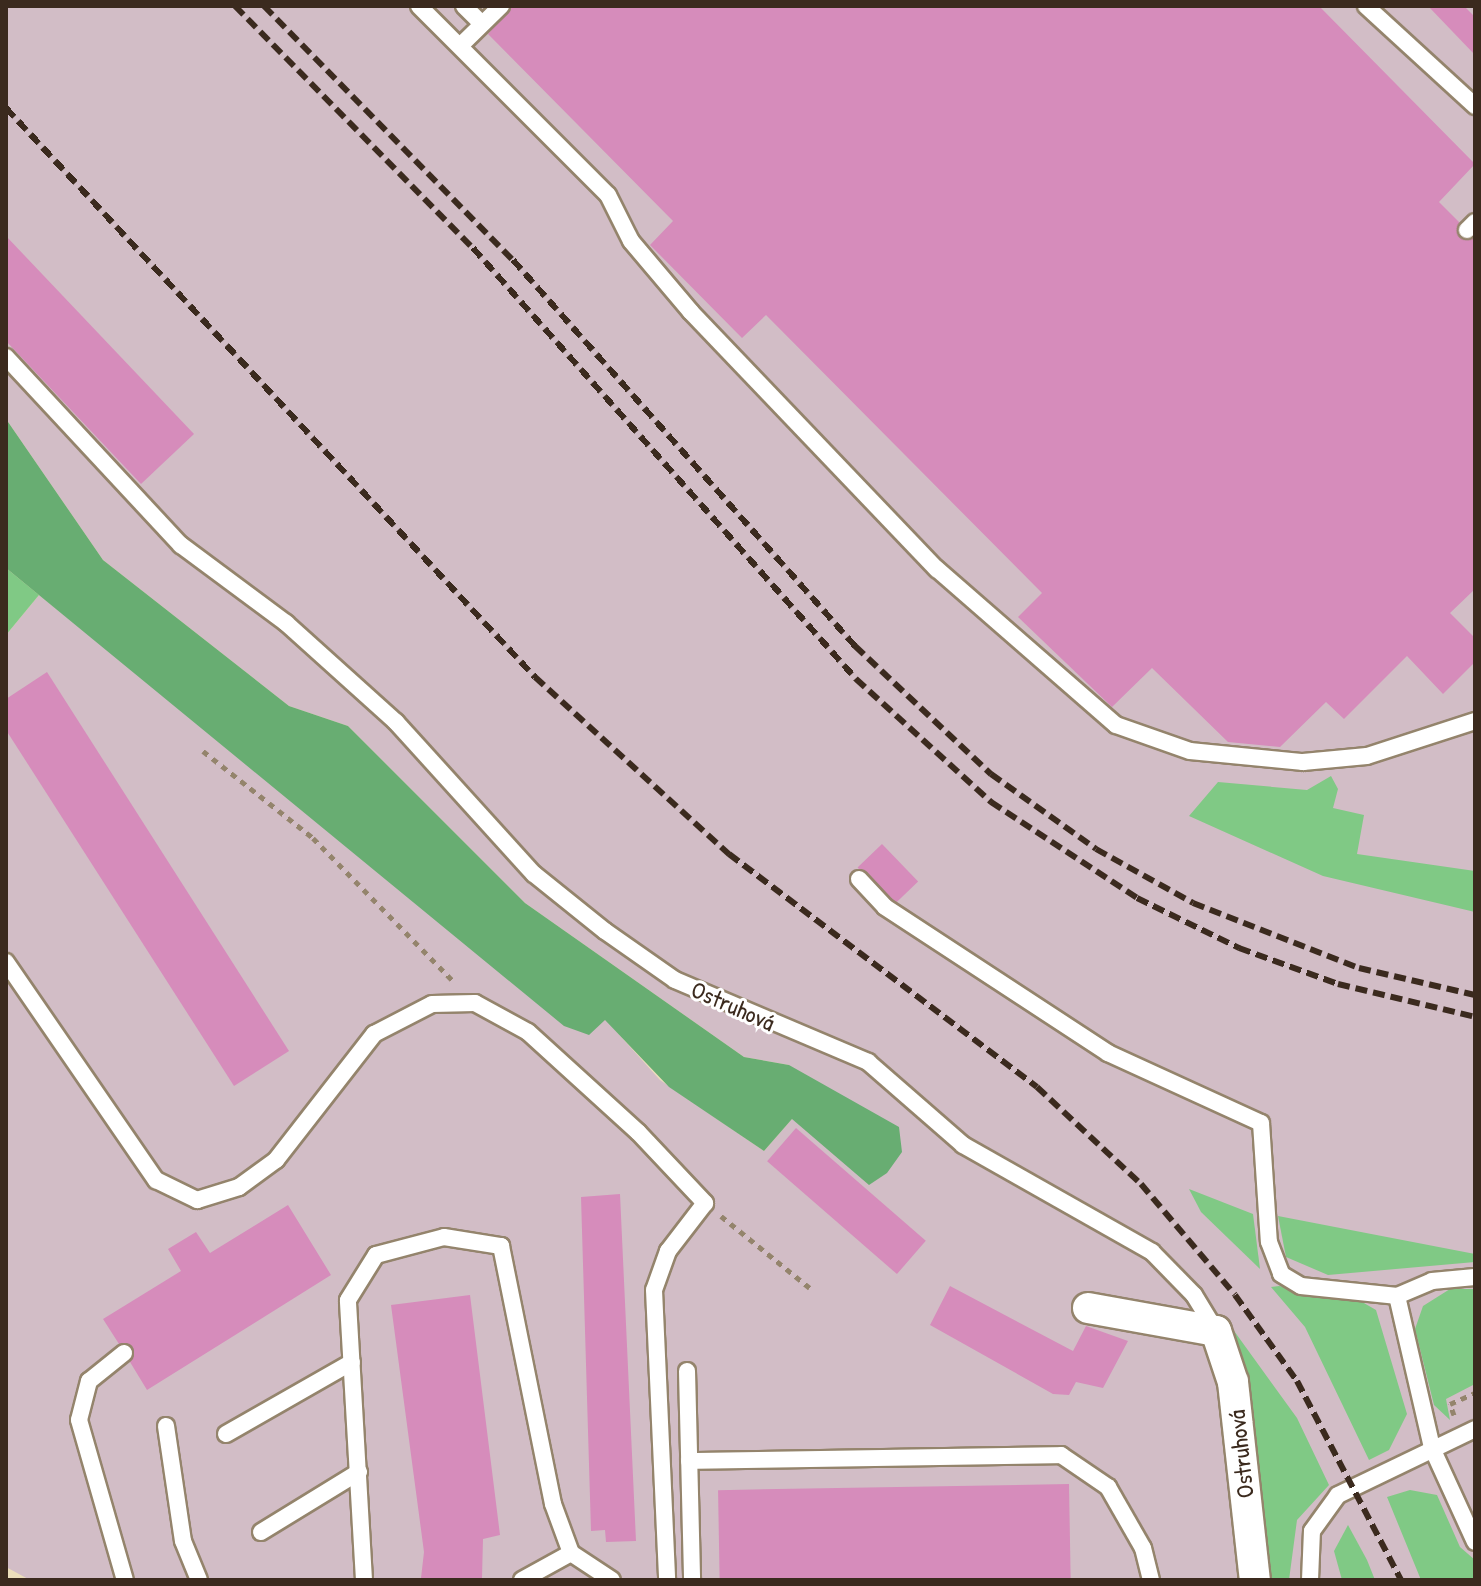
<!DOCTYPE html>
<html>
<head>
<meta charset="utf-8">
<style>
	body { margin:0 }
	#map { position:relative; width:1481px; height:1586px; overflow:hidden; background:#ecdebb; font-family:"Patrick Hand",sans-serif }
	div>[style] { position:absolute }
	.industrial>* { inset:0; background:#d2bdc6 }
	.green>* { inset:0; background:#80c985 }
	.forest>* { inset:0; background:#68ad72 }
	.building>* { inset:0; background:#d68cbb; transform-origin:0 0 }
	.path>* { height:5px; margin-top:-2.5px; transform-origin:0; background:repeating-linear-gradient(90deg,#94846c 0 6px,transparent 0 12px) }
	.roads { filter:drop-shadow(2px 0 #94846c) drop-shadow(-2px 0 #94846c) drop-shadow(0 2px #94846c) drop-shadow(0 -2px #94846c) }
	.lane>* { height:16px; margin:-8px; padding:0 8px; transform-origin:8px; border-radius:8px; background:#fff }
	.street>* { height:30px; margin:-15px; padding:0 15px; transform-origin:15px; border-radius:15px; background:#fff }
	.rail>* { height:6px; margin-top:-3px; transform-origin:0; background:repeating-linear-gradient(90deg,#3b2a1e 0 12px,transparent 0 18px) }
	span { translate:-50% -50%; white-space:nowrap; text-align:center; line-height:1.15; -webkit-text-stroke:6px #fff; paint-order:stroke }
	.street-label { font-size:24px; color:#3b2a1e }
	.frame { position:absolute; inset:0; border:8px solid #3b2a1e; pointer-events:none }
</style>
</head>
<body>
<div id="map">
	<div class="industrial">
		<i style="clip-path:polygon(6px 6px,1475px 6px,1475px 1580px,30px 1580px,6px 1567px,6px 635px,39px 595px,259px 771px,605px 1019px,660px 1080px,764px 1151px,792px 1119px,789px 1065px,744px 1057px,525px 903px,348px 726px,289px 706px,103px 560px,6px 419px)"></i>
	</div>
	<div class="green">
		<i style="clip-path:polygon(6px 568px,39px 595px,6px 635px)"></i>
		<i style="clip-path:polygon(1331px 776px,1338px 789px,1333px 808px,1364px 815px,1357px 854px,1475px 871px,1475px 912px,1323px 876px,1189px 816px,1218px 782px,1307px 790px)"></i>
		<i style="clip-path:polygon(1189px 1189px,1253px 1214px,1260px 1269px,1201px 1212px)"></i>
		<i style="clip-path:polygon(1278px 1216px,1475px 1254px,1475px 1262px,1328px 1275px,1286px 1257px)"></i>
		<i style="clip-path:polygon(1279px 1286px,1357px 1299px,1376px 1310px,1407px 1414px,1389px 1450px,1369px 1460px,1305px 1327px,1271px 1287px)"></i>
		<i style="clip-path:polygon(1450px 1289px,1475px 1289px,1475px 1384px,1446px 1399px,1450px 1420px,1434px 1405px,1415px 1329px,1423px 1306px)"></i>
		<i style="clip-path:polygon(1224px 1317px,1297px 1418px,1329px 1485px,1297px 1520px,1289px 1580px,1263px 1580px)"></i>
		<i style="clip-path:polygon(1410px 1490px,1437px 1495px,1460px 1547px,1475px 1560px,1475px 1580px,1421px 1580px,1387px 1497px)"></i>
		<i style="clip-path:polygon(1348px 1525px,1367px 1560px,1375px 1580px,1342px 1580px,1334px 1551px)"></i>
	</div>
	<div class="forest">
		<i style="clip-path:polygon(6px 419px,103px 560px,289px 706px,348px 726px,525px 903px,744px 1057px,789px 1065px,899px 1127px,902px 1152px,887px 1173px,869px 1185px,792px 1119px,764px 1151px,669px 1087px,605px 1020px,589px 1035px,564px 1026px,6px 568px)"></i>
	</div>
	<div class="building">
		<i style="clip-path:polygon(512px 6px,1319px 6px,1475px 164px,1439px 202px,1459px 222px,1460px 238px,1475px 238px,1475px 589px,1450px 613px,1475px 638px,1475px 662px,1443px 694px,1407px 656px,1344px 719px,1326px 702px,1280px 747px,1228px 742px,1152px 668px,1112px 707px,1018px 617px,1042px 593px,766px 315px,742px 338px,650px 245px,673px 221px,488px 34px)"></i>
		<i style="clip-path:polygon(1428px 6px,1464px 6px,1475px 17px,1475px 55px)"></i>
		<i style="clip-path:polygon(6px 236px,194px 434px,141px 484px,6px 341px)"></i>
		<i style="clip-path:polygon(47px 672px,289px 1051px,234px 1086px,6px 730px,6px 699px)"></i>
		<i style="left:882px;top:844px;width:52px;height:34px;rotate:46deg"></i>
		<i style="left:796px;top:1128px;width:172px;height:44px;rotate:41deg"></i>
		<i style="clip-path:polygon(620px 1194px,636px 1541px,606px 1542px,605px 1530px,591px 1531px,581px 1197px)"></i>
		<i style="clip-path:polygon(288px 1205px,331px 1275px,147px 1390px,130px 1362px,133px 1347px,119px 1344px,103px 1319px,181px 1271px,168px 1249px,196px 1232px,210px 1253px)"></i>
		<i style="clip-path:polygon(950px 1286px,1073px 1351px,1086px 1326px,1128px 1341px,1103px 1388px,1076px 1382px,1069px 1395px,1053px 1394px,930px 1325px)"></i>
		<i style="clip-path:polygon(470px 1295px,500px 1535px,483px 1539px,482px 1578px,421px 1578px,424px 1552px,391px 1305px)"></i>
		<i style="left:1069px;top:1484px;width:96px;height:351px;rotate:89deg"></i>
	</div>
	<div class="path">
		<i style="left:203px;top:751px;width:140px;rotate:38.3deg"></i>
		<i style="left:313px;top:838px;width:202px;rotate:45.6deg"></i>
		<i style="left:721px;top:1216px;width:114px;rotate:39deg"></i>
		<i style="left:1454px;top:1415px;width:12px;rotate:-110deg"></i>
		<i style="left:1450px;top:1404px;width:27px;rotate:-24deg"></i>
	</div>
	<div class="roads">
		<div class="lane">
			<i style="left:419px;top:6px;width:267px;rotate:45deg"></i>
			<i style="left:608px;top:195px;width:51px;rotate:63.4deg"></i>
			<i style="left:631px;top:241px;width:93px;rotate:49.8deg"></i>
			<i style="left:691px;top:312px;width:356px;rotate:46.3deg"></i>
			<i style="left:937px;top:569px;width:237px;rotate:41.1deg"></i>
			<i style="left:1116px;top:725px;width:78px;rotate:19.4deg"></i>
			<i style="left:1190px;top:751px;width:114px;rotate:5.6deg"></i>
			<i style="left:1303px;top:762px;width:64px;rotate:-5.4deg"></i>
			<i style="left:1367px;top:756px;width:114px;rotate:-18deg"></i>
			<i style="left:464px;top:6px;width:25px;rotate:45deg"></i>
			<i style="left:1366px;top:6px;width:148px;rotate:42.5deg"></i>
			<i style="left:461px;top:45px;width:56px;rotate:-44.3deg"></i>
			<i style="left:1467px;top:230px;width:11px;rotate:-45deg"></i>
			<i style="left:6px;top:357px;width:257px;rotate:47.1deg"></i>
			<i style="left:181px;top:545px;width:131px;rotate:36.6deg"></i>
			<i style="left:286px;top:623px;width:148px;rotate:42deg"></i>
			<i style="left:396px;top:722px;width:205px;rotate:47.8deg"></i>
			<i style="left:534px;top:874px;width:91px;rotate:38.8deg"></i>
			<i style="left:605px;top:931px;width:85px;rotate:35deg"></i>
			<i style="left:675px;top:980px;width:210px;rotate:23deg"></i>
			<i style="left:868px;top:1062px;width:126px;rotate:41.1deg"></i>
			<i style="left:963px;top:1145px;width:217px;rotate:29.5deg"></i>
			<i style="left:1152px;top:1252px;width:60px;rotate:45.7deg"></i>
			<i style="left:1194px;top:1295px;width:42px;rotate:58.6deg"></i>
			<i style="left:859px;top:879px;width:38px;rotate:47deg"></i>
			<i style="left:885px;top:907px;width:267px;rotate:33.2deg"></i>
			<i style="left:1108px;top:1053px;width:168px;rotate:24.6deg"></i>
			<i style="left:1261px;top:1123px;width:119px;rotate:86.2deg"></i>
			<i style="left:1269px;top:1242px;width:34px;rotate:69deg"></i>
			<i style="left:1281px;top:1274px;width:23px;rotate:31deg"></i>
			<i style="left:1301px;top:1286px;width:97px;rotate:5.9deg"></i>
			<i style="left:1397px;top:1296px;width:38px;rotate:-23deg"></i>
			<i style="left:1432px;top:1281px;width:43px;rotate:-5.3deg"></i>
			<i style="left:6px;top:962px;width:265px;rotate:55.5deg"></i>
			<i style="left:156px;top:1180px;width:46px;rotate:26deg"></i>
			<i style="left:197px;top:1200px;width:44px;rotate:-17.2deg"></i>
			<i style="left:239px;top:1187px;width:46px;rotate:-36.1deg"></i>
			<i style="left:276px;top:1160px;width:160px;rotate:-52.1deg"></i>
			<i style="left:374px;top:1034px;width:65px;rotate:-27.3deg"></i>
			<i style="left:432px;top:1004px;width:43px;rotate:-1.3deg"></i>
			<i style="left:475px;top:1003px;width:60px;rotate:28.7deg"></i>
			<i style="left:528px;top:1032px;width:149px;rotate:42.3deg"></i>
			<i style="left:638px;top:1132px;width:98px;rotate:46.7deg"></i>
			<i style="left:705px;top:1203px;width:61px;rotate:127.6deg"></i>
			<i style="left:668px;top:1251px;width:41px;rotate:109.7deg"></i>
			<i style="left:654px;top:1290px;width:290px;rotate:87.4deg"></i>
			<i style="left:1397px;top:1296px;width:156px;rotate:77deg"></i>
			<i style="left:1432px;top:1448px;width:103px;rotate:65.4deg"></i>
			<i style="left:124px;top:1353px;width:45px;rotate:141.3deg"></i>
			<i style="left:89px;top:1381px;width:40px;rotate:104.4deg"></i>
			<i style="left:79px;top:1420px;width:166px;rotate:74deg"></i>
			<i style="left:687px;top:1371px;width:209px;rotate:88.6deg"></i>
			<i style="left:166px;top:1426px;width:116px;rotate:81.6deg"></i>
			<i style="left:183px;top:1541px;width:42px;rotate:67.7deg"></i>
			<i style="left:226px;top:1434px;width:145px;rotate:-29.7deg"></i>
			<i style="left:689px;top:1461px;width:372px;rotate:-0.9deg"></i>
			<i style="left:1061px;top:1455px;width:57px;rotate:34.2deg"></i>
			<i style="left:1108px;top:1487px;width:70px;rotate:60.2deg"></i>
			<i style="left:1143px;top:1548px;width:33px;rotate:76deg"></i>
			<i style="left:261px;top:1532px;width:115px;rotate:-31.5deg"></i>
			<i style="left:364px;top:1580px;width:280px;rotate:-93.3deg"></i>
			<i style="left:348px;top:1300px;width:53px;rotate:-58.1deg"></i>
			<i style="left:376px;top:1255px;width:70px;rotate:-14.8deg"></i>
			<i style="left:444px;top:1237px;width:58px;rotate:9deg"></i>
			<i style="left:501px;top:1246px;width:263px;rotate:78.6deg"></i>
			<i style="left:553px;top:1504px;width:52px;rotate:69.8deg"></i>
			<i style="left:571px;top:1553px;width:49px;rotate:33.4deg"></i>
			<i style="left:522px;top:1580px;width:56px;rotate:-28.9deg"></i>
			<i style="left:1310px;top:1580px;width:49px;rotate:-87.7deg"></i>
			<i style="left:1312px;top:1531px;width:44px;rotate:-54.2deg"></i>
			<i style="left:1338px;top:1495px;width:152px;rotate:-25.7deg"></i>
		</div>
		<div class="street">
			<i style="left:1088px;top:1308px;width:130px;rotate:10.2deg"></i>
			<i style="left:1216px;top:1331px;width:54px;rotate:71.6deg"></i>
			<i style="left:1233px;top:1382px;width:199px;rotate:83.7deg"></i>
		</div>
	</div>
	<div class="rail">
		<i style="left:235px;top:6px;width:339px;rotate:45.5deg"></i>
		<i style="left:473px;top:248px;width:577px;rotate:48.37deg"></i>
		<i style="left:856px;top:679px;width:183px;rotate:42.3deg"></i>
		<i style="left:991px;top:802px;width:175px;rotate:33.3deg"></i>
		<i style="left:1137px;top:898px;width:114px;rotate:26.1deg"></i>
		<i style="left:1239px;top:948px;width:105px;rotate:20deg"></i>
		<i style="left:1338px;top:984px;width:141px;rotate:13.5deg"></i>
		<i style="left:264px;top:6px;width:356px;rotate:45.6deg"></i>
		<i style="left:513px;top:260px;width:516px;rotate:48.46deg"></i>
		<i style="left:855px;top:646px;width:187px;rotate:43.3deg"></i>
		<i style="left:991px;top:774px;width:129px;rotate:35.5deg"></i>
		<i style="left:1096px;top:849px;width:111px;rotate:29.1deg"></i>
		<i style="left:1193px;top:903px;width:178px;rotate:21.4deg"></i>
		<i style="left:1359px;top:968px;width:119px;rotate:13.1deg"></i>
		<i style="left:6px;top:108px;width:777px;rotate:47.09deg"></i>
		<i style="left:535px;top:677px;width:263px;rotate:42.4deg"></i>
		<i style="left:729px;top:854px;width:386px;rotate:37.1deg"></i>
		<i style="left:1037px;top:1087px;width:142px;rotate:43deg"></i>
		<i style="left:1141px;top:1184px;width:145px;rotate:49.7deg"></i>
		<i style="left:1235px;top:1295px;width:106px;rotate:54.2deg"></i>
		<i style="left:1297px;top:1381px;width:225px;rotate:62.4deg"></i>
	</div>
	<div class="street-label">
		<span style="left:733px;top:1006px;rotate:24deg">Ostruhová</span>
		<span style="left:1241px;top:1454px;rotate:-96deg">Ostruhová</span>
	</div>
	<div class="frame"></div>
</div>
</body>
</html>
